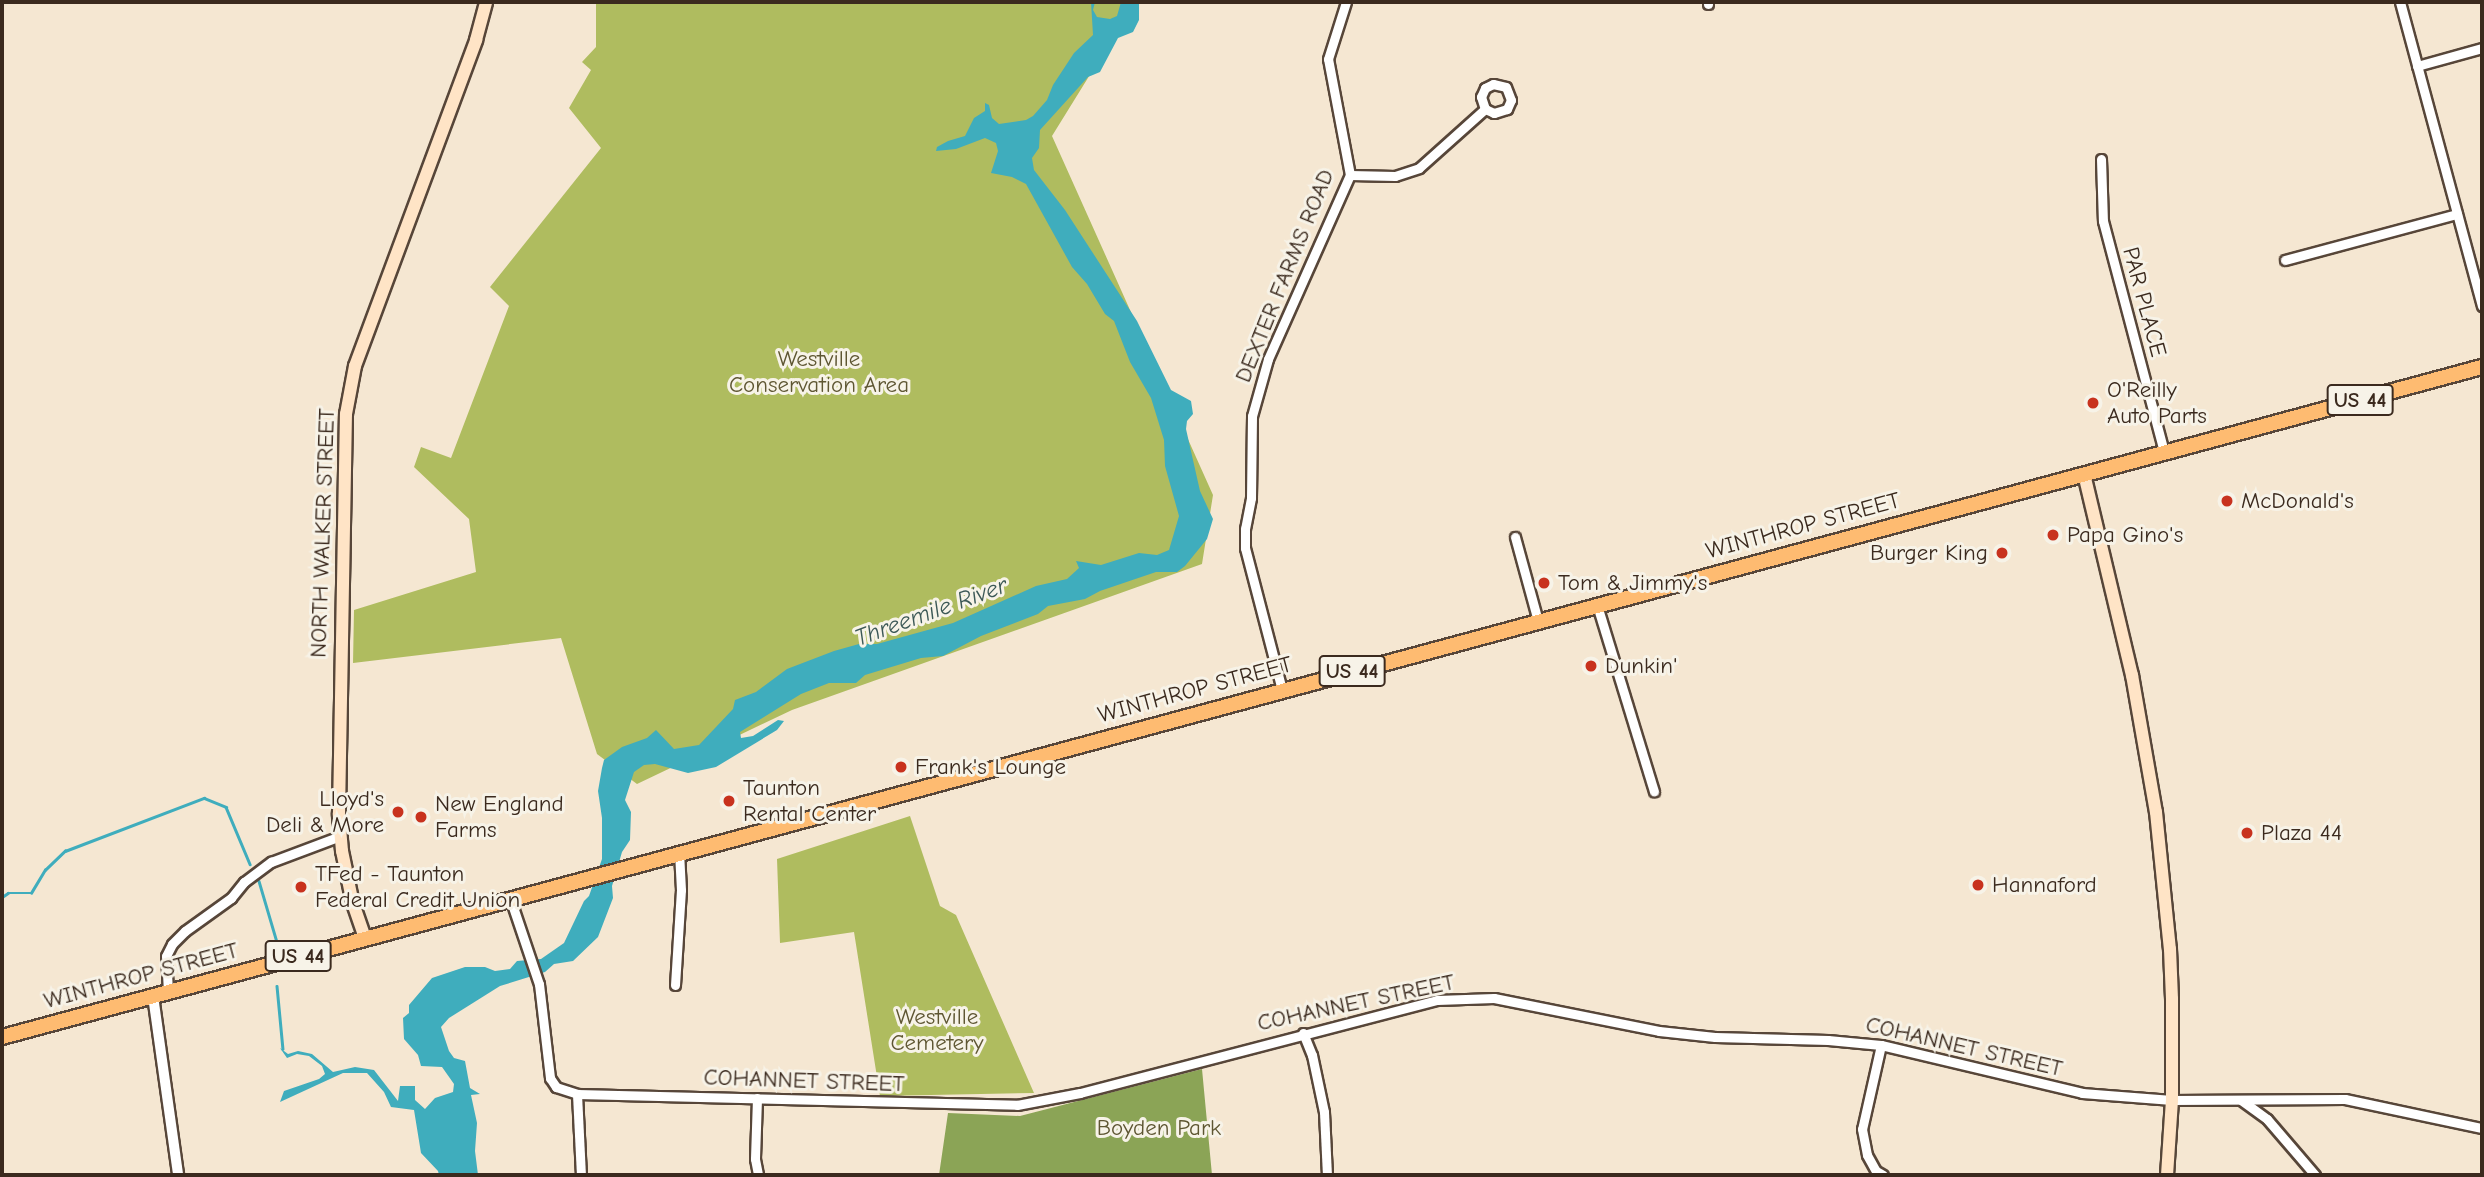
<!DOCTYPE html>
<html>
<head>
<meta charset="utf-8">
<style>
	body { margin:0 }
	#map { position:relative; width:2484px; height:1177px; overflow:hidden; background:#f5e7d2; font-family:"Comic Neue",sans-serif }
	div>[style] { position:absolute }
	.green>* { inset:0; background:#afbc5f }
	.forest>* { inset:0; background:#8ba456 }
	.water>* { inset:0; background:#3fadbd }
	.stream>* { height:2.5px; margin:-1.25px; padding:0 1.25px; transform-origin:1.25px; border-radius:1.25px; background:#3fadbd }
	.roads { filter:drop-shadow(2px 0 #574639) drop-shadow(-2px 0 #574639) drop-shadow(0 2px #574639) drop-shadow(0 -2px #574639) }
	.minor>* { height:9px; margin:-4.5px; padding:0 4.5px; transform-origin:4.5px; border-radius:4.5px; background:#fff }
	.tertiary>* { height:10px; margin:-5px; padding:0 5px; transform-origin:5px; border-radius:5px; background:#fff }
	.secondary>* { height:12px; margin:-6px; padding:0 6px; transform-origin:6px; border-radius:6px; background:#ffe4c6 }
	.trunk>* { height:14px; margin:-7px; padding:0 7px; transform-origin:7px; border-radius:7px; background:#febb71 }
	.dots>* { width:19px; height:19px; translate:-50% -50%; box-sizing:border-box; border:4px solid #f7f3e8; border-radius:50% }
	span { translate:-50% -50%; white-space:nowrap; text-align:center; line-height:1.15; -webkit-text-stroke:6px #f7f3e8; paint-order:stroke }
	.shield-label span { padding:2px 5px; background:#f7f3e8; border:2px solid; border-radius:5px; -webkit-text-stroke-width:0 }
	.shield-label { font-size:21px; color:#3b2a1e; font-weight:700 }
	.street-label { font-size:23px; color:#3b2a1e }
	.park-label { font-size:23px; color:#5e5632 }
	.poi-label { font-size:23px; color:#3b2a1e }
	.left { translate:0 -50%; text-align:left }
	.right { translate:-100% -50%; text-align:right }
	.water-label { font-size:24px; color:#3c5856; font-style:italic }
	.frame { position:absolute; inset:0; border:4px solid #3b2a1e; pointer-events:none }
</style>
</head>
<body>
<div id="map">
	<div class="green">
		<i style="clip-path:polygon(596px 2px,1135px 2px,1052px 136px,1213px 495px,1202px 564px,792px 710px,637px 784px,597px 754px,561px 638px,353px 663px,354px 610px,476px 572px,469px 519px,414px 467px,421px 447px,451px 458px,509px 306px,490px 287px,601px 148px,569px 108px,591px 70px,582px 62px,596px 47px)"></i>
		<i style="clip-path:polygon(910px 816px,940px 906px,956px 915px,1034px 1093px,880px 1096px,854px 932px,780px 943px,777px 859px)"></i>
	</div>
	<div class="forest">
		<i style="clip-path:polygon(1202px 1069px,1212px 1175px,939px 1175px,948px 1113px,1020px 1116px)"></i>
	</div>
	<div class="water">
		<i style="clip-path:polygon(1091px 2px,1095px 2px,1093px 10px,1097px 17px,1110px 19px,1117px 16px,1121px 2px,1139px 2px,1139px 20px,1133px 32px,1118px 38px,1100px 72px,1088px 77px,1040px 130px,1039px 148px,1032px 158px,1034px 170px,1065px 210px,1137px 321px,1171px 390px,1191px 401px,1193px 414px,1187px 421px,1186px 429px,1200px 491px,1213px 519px,1207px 539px,1185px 566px,1177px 572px,1156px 572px,1100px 591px,1085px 599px,1048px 606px,1038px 614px,981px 636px,943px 656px,921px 658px,865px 675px,856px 683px,829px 683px,801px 694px,740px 732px,741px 738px,753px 736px,778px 720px,784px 721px,777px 730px,716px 767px,688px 773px,655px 764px,644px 765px,634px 772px,625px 800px,631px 812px,630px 840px,622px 852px,612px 886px,613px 898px,598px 937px,573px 961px,554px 964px,545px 972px,500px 986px,449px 1018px,441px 1027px,449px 1051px,454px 1058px,465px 1061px,470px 1088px,480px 1094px,471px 1095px,477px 1123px,475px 1151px,478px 1175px,439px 1175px,438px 1171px,421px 1153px,414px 1110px,391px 1107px,384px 1092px,367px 1073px,343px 1073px,280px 1102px,284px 1091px,319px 1079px,325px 1074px,322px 1066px,309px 1056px,297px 1054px,287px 1058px,280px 1048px,288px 1054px,298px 1051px,312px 1054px,333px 1072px,355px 1067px,374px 1070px,398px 1101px,400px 1086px,415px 1086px,415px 1100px,425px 1109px,435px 1098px,453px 1092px,454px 1084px,442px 1067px,421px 1066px,418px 1055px,404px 1039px,403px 1018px,409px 1013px,409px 1005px,432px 978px,465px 967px,485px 967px,495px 971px,510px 969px,517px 961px,541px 959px,564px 943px,584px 901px,589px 896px,602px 859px,602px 818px,598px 791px,602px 768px,604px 760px,622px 747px,647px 738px,656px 730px,674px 749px,699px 745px,733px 709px,735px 700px,756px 692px,787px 669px,834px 651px,859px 644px,877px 644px,953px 623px,1036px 586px,1067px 579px,1079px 568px,1076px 561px,1101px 565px,1139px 553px,1157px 555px,1169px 550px,1179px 516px,1165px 466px,1164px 440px,1151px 398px,1130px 362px,1114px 321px,1105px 314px,1087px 284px,1072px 267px,1026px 184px,1012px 177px,991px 173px,998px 151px,996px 143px,985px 138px,956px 149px,936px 151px,937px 147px,948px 141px,965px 136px,974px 118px,985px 111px,985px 103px,989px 105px,992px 118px,999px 124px,1026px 120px,1033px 116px,1047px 100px,1053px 85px,1074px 53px,1093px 35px)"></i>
	</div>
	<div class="stream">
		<i style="left:259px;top:881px;width:64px;rotate:73.6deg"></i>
		<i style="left:2px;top:897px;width:7px;rotate:-34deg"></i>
		<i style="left:8px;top:893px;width:23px"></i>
		<i style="left:31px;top:893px;width:27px;rotate:-59deg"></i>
		<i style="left:45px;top:870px;width:28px;rotate:-44deg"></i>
		<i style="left:65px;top:851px;width:149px;rotate:-20.9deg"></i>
		<i style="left:204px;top:798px;width:24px;rotate:22deg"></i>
		<i style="left:226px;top:807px;width:62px;rotate:67.2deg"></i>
		<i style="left:277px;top:986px;width:63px;rotate:84.6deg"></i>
	</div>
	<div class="roads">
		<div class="minor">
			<i style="left:1708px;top:2px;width:2px;rotate:90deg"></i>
			<i style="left:2400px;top:2px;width:315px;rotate:74.9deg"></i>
			<i style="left:2417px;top:66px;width:67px;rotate:-15.5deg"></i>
			<i style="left:2101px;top:159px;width:62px;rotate:88.2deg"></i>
			<i style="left:2103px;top:221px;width:239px;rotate:75.2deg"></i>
			<i style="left:1350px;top:175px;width:45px;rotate:1.3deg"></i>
			<i style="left:1395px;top:176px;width:25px;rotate:-18deg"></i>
			<i style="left:1419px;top:168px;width:89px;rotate:-41.8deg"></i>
			<i style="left:1485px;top:109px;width:13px;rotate:-108deg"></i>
			<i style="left:1481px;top:97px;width:10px;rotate:-66deg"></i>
			<i style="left:1485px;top:88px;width:9px;rotate:-27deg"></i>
			<i style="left:1493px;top:84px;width:13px;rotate:13deg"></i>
			<i style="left:1506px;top:87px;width:14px;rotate:69deg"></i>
			<i style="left:1511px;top:100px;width:10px;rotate:114deg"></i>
			<i style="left:1507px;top:109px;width:14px;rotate:163deg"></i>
			<i style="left:1494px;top:113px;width:10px;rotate:-156deg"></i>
			<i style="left:2285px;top:260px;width:178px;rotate:-15deg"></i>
			<i style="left:1515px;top:537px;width:87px;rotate:74.7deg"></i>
			<i style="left:1597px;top:605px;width:195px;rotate:73deg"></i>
			<i style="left:1282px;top:690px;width:147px;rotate:-104.6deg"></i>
			<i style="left:1245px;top:548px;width:19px;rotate:-90deg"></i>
			<i style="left:1245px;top:529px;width:32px;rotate:-79deg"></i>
			<i style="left:1251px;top:498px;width:82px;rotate:-89.3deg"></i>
			<i style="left:1252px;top:416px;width:59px;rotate:-74.3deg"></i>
			<i style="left:1268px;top:359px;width:201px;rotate:-66deg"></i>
			<i style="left:1350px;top:175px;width:118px;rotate:-100.7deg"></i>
			<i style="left:1328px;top:59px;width:60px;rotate:-72.5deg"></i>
			<i style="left:510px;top:898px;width:91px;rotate:71.4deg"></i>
			<i style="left:539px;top:984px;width:95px;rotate:83.3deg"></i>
			<i style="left:550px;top:1078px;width:11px;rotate:56deg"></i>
			<i style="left:556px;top:1087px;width:22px;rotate:18deg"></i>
			<i style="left:577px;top:1094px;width:440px;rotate:1.4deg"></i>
			<i style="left:1017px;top:1105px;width:64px;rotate:-10.8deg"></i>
			<i style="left:1080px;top:1093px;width:369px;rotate:-14.6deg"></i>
			<i style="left:1437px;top:1000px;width:57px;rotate:-2deg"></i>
			<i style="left:1494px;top:998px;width:168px;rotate:11.3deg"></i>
			<i style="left:1659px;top:1031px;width:56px;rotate:6.1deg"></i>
			<i style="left:1715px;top:1037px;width:113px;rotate:1.5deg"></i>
			<i style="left:1828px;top:1040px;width:53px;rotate:5.4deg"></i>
			<i style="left:1881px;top:1045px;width:207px;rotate:13.4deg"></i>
			<i style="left:2082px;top:1093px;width:90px;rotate:4.4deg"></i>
			<i style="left:2172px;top:1100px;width:173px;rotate:-0.3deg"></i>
			<i style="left:2345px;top:1099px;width:140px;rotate:12deg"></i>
			<i style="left:675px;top:985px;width:95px;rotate:-86.4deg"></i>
			<i style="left:681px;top:890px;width:37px;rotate:-93deg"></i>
			<i style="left:168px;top:992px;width:36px;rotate:-93deg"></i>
			<i style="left:166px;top:956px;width:13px;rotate:-63deg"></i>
			<i style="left:172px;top:944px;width:18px;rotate:-45deg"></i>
			<i style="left:185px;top:931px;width:57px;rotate:-35.7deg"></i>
			<i style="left:231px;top:898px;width:21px;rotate:-51deg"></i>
			<i style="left:244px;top:882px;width:34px;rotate:-37deg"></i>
			<i style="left:271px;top:862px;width:74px;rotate:-20.6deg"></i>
			<i style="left:1303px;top:1033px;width:24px;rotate:68deg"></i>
			<i style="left:1312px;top:1055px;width:58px;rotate:78.1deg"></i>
			<i style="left:1324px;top:1112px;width:63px;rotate:87.3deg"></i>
			<i style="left:1881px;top:1045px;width:86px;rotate:102.7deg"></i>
			<i style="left:1862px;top:1129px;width:26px;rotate:79deg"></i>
			<i style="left:1867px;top:1155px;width:18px;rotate:61deg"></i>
			<i style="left:1876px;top:1171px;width:8px;rotate:30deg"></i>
			<i style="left:577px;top:1094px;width:81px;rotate:87.2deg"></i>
			<i style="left:757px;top:1098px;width:61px;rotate:91.9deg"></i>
			<i style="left:755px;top:1159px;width:16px;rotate:79deg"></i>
			<i style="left:2241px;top:1100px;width:32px;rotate:36deg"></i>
			<i style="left:2267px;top:1119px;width:74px;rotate:49.4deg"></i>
		</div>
		<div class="tertiary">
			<i style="left:153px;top:996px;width:181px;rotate:82deg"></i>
		</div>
		<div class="secondary">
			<i style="left:2084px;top:474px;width:207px;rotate:76.6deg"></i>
			<i style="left:2132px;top:675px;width:139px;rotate:80.1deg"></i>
			<i style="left:2156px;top:812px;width:138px;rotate:84.2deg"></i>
			<i style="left:2170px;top:949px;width:50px;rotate:87.7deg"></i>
			<i style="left:2172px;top:999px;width:101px;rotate:90deg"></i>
			<i style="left:2172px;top:1100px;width:75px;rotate:93.8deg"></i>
			<i style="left:365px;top:938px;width:36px;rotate:-109deg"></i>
			<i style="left:353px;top:904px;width:54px;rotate:-101.7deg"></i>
			<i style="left:342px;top:851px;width:38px;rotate:-95deg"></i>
			<i style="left:339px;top:813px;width:399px;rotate:-89deg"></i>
			<i style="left:346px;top:414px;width:49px;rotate:-79.4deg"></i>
			<i style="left:355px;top:366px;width:348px;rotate:-69.6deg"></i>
			<i style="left:476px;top:40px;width:39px;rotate:-75deg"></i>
		</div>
		<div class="trunk">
			<i style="left:2px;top:1037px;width:2569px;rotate:-15.12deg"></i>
		</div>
	</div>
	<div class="dots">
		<i style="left:2093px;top:403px;background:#c8321e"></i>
		<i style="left:2227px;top:501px;background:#c8321e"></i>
		<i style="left:2053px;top:535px;background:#c8321e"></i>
		<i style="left:2002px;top:553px;background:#c8321e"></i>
		<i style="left:1544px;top:583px;background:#c8321e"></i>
		<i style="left:1591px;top:666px;background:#c8321e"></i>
		<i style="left:901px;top:767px;background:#c8321e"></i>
		<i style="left:729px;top:801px;background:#c8321e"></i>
		<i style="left:398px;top:812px;background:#c8321e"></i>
		<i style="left:421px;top:817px;background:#c8321e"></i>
		<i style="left:2247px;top:833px;background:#c8321e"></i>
		<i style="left:1978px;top:885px;background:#c8321e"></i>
		<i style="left:301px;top:887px;background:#c8321e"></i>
	</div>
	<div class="shield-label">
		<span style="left:2360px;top:400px">US 44</span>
		<span style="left:1352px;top:671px">US 44</span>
		<span style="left:298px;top:956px">US 44</span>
	</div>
	<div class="street-label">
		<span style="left:1285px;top:276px;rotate:-68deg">DEXTER FARMS ROAD</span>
		<span style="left:2144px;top:302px;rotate:75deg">PAR PLACE</span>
		<span style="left:1803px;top:526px;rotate:-15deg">WINTHROP STREET</span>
		<span style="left:323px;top:533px;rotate:-88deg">NORTH WALKER STREET</span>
		<span style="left:1195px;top:690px;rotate:-15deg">WINTHROP STREET</span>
		<span style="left:141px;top:976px;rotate:-15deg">WINTHROP STREET</span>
		<span style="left:1356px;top:1003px;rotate:-12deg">COHANNET STREET</span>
		<span style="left:1964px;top:1047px;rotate:13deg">COHANNET STREET</span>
		<span style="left:804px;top:1081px;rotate:2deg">COHANNET STREET</span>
	</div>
	<div class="park-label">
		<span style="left:819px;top:372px">Westville<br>Conservation Area</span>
		<span style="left:937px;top:1030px">Westville<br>Cemetery</span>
		<span style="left:1159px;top:1128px">Boyden Park</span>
	</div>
	<div class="poi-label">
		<span class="left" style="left:2107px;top:403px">O'Reilly<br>Auto Parts</span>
		<span class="left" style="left:2241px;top:501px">McDonald's</span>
		<span class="left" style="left:2067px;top:535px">Papa Gino's</span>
		<span class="right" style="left:1988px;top:553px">Burger King</span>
		<span class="left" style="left:1558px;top:583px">Tom &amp; Jimmy's</span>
		<span class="left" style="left:1605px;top:666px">Dunkin'</span>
		<span class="left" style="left:915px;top:767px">Frank's Lounge</span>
		<span class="left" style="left:743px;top:801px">Taunton<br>Rental Center</span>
		<span class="right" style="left:384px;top:812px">Lloyd's<br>Deli &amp; More</span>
		<span class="left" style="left:435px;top:817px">New England<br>Farms</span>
		<span class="left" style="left:2261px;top:833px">Plaza 44</span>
		<span class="left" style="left:315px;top:887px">TFed - Taunton<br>Federal Credit Union</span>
		<span class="left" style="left:1992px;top:885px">Hannaford</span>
	</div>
	<div class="water-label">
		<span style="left:931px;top:612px;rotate:-20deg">Threemile River</span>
	</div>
	<div class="frame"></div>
</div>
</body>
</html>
